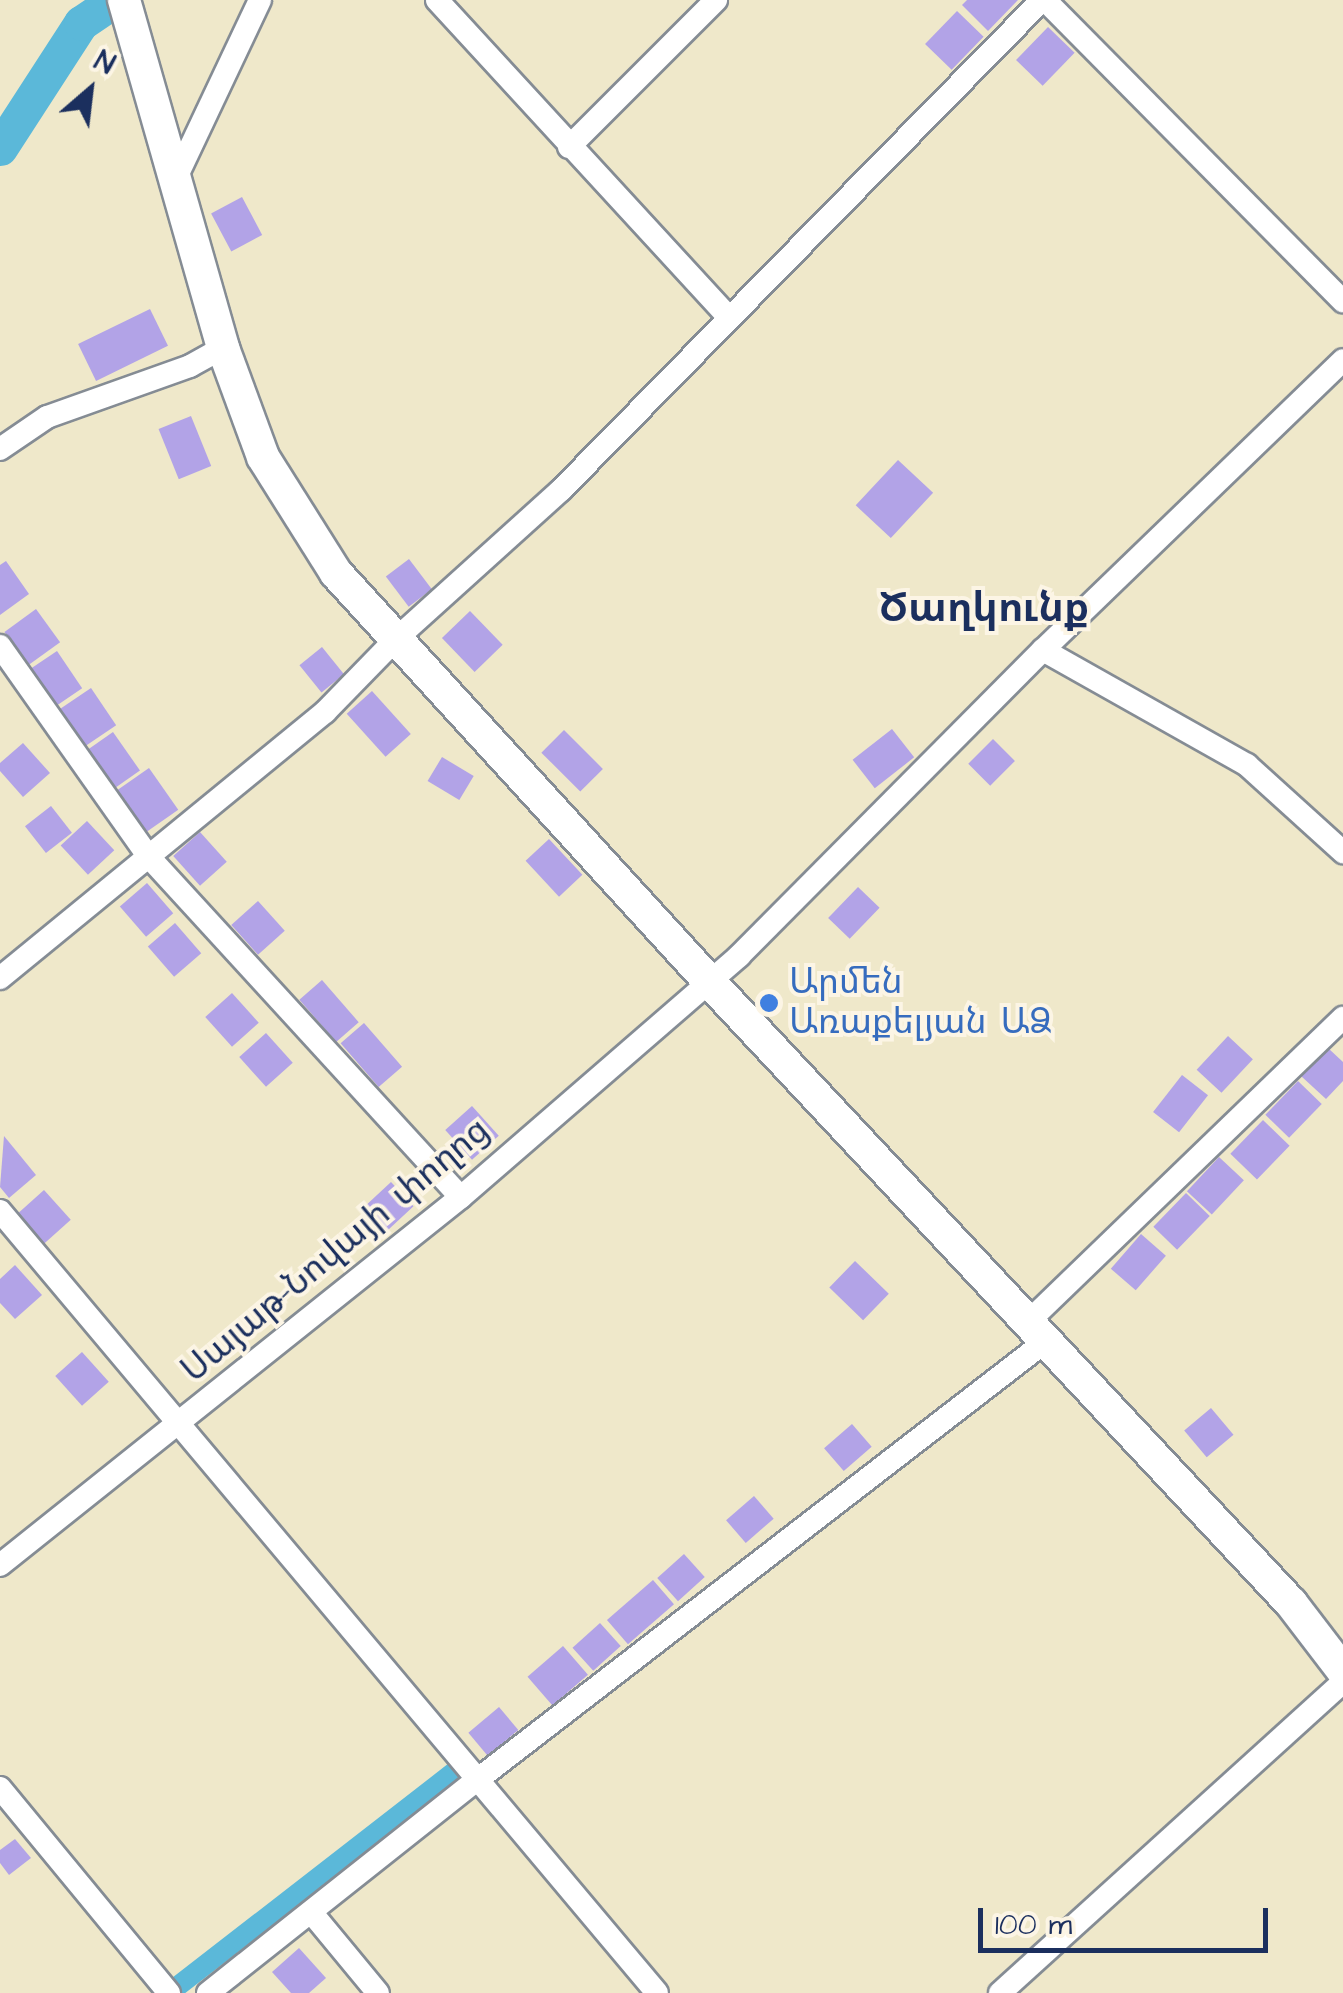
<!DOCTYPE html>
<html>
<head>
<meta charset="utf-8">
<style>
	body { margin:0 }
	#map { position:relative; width:1343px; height:1993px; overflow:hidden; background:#efe8ca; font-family:"Architects Daughter","Noto Sans Armenian",sans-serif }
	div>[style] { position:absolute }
	.canal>* { height:20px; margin:-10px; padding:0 10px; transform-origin:10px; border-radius:10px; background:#5bb8d9 }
	.river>* { height:35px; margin:-17.5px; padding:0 17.5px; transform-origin:17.5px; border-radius:17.5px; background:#5bb8d9 }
	.building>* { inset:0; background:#b2a3e7; transform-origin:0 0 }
	.roads { filter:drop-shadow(2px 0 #858c94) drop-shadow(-2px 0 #858c94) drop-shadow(0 2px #858c94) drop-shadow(0 -2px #858c94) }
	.street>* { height:22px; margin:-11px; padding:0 11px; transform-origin:11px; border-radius:11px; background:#fff }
	.secondary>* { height:32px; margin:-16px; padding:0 16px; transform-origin:16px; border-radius:16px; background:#fff }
	.dots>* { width:28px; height:28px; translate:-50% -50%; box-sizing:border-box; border:5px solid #fcf5e5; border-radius:50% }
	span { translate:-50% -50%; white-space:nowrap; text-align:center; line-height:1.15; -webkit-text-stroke:8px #fcf5e5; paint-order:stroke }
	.shop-label { font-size:35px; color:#366cbe }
	.left { translate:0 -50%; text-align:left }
	.street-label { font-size:35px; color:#1b2f5e }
	.quarter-label { font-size:40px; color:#1b2f5e; font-weight:700 }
	.north { position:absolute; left:40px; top:40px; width:100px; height:100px; -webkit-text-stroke:8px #fcf5e5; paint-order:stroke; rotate:28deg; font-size:28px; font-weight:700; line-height:40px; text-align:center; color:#1b2f5e }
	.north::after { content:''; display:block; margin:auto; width:35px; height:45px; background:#1b2f5e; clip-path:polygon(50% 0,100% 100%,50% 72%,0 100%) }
	.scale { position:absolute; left:978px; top:1908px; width:290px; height:45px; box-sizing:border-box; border:5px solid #1b2f5e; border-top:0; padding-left:12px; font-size:30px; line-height:35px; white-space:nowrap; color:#1b2f5e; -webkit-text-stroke:8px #fcf5e5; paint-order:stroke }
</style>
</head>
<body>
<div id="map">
	<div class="canal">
		<i style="left:178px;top:1986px;width:352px;rotate:-37.8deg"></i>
	</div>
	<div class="river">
		<i style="left:0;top:148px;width:149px;rotate:-57.1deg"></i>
		<i style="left:81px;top:23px;width:41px;rotate:-34.1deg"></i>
	</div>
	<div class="building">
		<i style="clip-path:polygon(967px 0,1018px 0,988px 31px,962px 5px)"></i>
		<i style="left:957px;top:11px;width:37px;height:46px;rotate:44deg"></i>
		<i style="left:1048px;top:27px;width:37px;height:46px;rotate:44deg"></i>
		<i style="left:242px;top:197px;width:43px;height:35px;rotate:62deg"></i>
		<i style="left:150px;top:309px;width:41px;height:80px;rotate:64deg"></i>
		<i style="left:191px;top:416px;width:54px;height:35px;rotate:68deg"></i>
		<i style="left:898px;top:460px;width:48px;height:62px;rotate:43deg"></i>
		<i style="left:409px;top:559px;width:38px;height:29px;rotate:53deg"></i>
		<i style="clip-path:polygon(6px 561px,29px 594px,0 615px,0 565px)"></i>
		<i style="left:36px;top:609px;width:41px;height:39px;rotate:54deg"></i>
		<i style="left:470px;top:611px;width:47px;height:39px;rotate:46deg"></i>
		<i style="left:322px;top:647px;width:35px;height:29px;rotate:51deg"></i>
		<i style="left:57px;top:651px;width:45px;height:35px;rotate:56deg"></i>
		<i style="left:91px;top:688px;width:45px;height:37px;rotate:56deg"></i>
		<i style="left:372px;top:691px;width:58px;height:34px;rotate:48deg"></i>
		<i style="left:892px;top:729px;width:36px;height:50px;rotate:52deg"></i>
		<i style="left:564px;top:730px;width:55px;height:32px;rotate:45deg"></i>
		<i style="left:113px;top:732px;width:47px;height:34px;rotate:55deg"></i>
		<i style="left:993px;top:739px;width:31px;height:35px;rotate:45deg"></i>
		<i style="clip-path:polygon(23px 743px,50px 773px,23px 797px,0 771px,0 763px)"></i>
		<i style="left:442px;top:757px;width:37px;height:28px;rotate:31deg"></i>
		<i style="left:149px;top:768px;width:51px;height:42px;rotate:55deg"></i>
		<i style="left:51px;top:806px;width:34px;height:33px;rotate:52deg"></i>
		<i style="left:87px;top:821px;width:40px;height:36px;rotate:47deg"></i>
		<i style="left:200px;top:832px;width:40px;height:36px;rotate:48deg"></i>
		<i style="left:549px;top:839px;width:49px;height:32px;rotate:47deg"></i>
		<i style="left:147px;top:883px;width:40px;height:36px;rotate:49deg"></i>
		<i style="left:858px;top:887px;width:30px;height:43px;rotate:44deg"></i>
		<i style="left:258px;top:901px;width:40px;height:36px;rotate:48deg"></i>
		<i style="left:175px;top:923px;width:40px;height:36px;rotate:49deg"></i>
		<i style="left:322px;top:980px;width:56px;height:30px;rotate:49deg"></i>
		<i style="left:232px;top:993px;width:40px;height:36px;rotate:48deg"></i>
		<i style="left:364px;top:1023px;width:58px;height:31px;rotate:49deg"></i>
		<i style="left:266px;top:1033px;width:40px;height:36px;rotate:48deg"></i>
		<i style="left:1228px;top:1036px;width:34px;height:46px;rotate:43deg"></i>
		<i style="clip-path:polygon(1328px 1048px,1343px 1062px,1343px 1081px,1326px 1099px,1301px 1076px)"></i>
		<i style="left:1182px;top:1075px;width:33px;height:47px;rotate:38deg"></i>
		<i style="left:1298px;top:1081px;width:33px;height:47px;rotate:44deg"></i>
		<i style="left:472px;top:1106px;width:40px;height:36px;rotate:48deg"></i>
		<i style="left:1263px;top:1120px;width:37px;height:47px;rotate:44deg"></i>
		<i style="clip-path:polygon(4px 1136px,36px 1175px,9px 1198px,0 1187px)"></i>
		<i style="left:1219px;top:1157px;width:34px;height:47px;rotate:43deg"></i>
		<i style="left:391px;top:1182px;width:33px;height:36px;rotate:47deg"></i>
		<i style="left:44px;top:1190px;width:40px;height:36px;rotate:48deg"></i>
		<i style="left:1186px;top:1193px;width:33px;height:47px;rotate:44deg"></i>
		<i style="left:1141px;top:1234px;width:33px;height:46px;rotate:41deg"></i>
		<i style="left:855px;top:1261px;width:47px;height:37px;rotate:44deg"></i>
		<i style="clip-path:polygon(15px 1265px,42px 1295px,15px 1319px,0 1303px,0 1279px)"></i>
		<i style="left:82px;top:1352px;width:40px;height:36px;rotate:48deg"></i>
		<i style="left:1211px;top:1408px;width:35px;height:35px;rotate:50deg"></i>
		<i style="left:852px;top:1424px;width:30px;height:37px;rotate:49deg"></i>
		<i style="left:754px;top:1496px;width:30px;height:37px;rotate:49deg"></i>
		<i style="left:684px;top:1554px;width:31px;height:36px;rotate:48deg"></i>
		<i style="left:653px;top:1580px;width:32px;height:61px;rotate:49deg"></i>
		<i style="left:600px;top:1623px;width:31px;height:37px;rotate:48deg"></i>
		<i style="left:563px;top:1646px;width:38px;height:47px;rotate:49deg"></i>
		<i style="left:499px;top:1707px;width:30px;height:40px;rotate:50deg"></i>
		<i style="clip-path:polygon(15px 1839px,31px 1858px,9px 1875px,0 1863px,0 1850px)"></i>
		<i style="clip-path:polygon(299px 1948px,326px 1978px,309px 1993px,291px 1993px,272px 1972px)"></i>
	</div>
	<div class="roads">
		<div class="street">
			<i style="left:437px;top:0;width:430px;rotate:47.4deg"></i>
			<i style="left:1045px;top:0;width:424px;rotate:45.3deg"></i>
			<i style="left:569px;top:147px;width:208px;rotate:-45deg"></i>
			<i style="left:174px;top:182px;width:201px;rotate:-64.7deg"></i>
			<i style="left:0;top:449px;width:57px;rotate:-34.2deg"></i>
			<i style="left:47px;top:417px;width:152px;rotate:-19.6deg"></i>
			<i style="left:190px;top:366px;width:38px;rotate:-29deg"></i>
			<i style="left:0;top:646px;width:258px;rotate:54.8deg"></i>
			<i style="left:149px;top:857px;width:461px;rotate:47.5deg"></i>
			<i style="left:1043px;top:650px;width:234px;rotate:29.4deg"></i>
			<i style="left:1247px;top:765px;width:130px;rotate:42.2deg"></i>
			<i style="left:0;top:978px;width:420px;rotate:-39.3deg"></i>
			<i style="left:325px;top:712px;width:102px;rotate:-45.8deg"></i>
			<i style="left:396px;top:639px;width:222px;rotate:-42.1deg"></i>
			<i style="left:561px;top:490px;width:687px;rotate:-45.53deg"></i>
			<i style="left:0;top:1211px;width:1021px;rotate:49.96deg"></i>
			<i style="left:1028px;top:1322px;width:438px;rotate:-44deg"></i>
			<i style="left:0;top:1565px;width:590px;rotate:-38.6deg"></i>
			<i style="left:461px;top:1197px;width:368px;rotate:-40.9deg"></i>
			<i style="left:739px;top:956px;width:431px;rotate:-45.2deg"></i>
			<i style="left:1043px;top:650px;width:417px;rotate:-44deg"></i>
			<i style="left:0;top:1788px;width:266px;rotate:50.5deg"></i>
			<i style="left:311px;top:1912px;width:105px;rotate:50.4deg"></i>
			<i style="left:208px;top:1993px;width:343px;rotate:-38.4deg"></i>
			<i style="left:477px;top:1780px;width:719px;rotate:-37.65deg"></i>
			<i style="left:1000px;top:1993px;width:463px;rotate:-42.2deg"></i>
		</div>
		<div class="secondary">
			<i style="left:124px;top:0;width:362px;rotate:74.1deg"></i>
			<i style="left:223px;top:348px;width:116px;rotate:69.8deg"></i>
			<i style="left:263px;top:457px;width:137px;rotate:57.8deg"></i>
			<i style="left:336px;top:573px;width:550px;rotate:47.58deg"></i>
			<i style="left:707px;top:979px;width:855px;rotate:46.9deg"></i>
			<i style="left:1291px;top:1603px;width:86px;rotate:52.6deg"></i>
		</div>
	</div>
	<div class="dots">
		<i style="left:769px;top:1003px;background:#3f7fe0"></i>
	</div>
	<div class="shop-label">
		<span class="left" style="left:789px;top:1003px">Արմեն<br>Առաքելյան ԱՁ</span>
	</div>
	<div class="street-label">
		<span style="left:336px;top:1251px;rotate:-40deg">Սայաթ-Նովայի փողոց</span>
	</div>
	<div class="quarter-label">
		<span style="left:984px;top:610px">Ծաղկունք</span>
	</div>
	<div class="north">N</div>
	<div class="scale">100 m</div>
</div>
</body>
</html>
